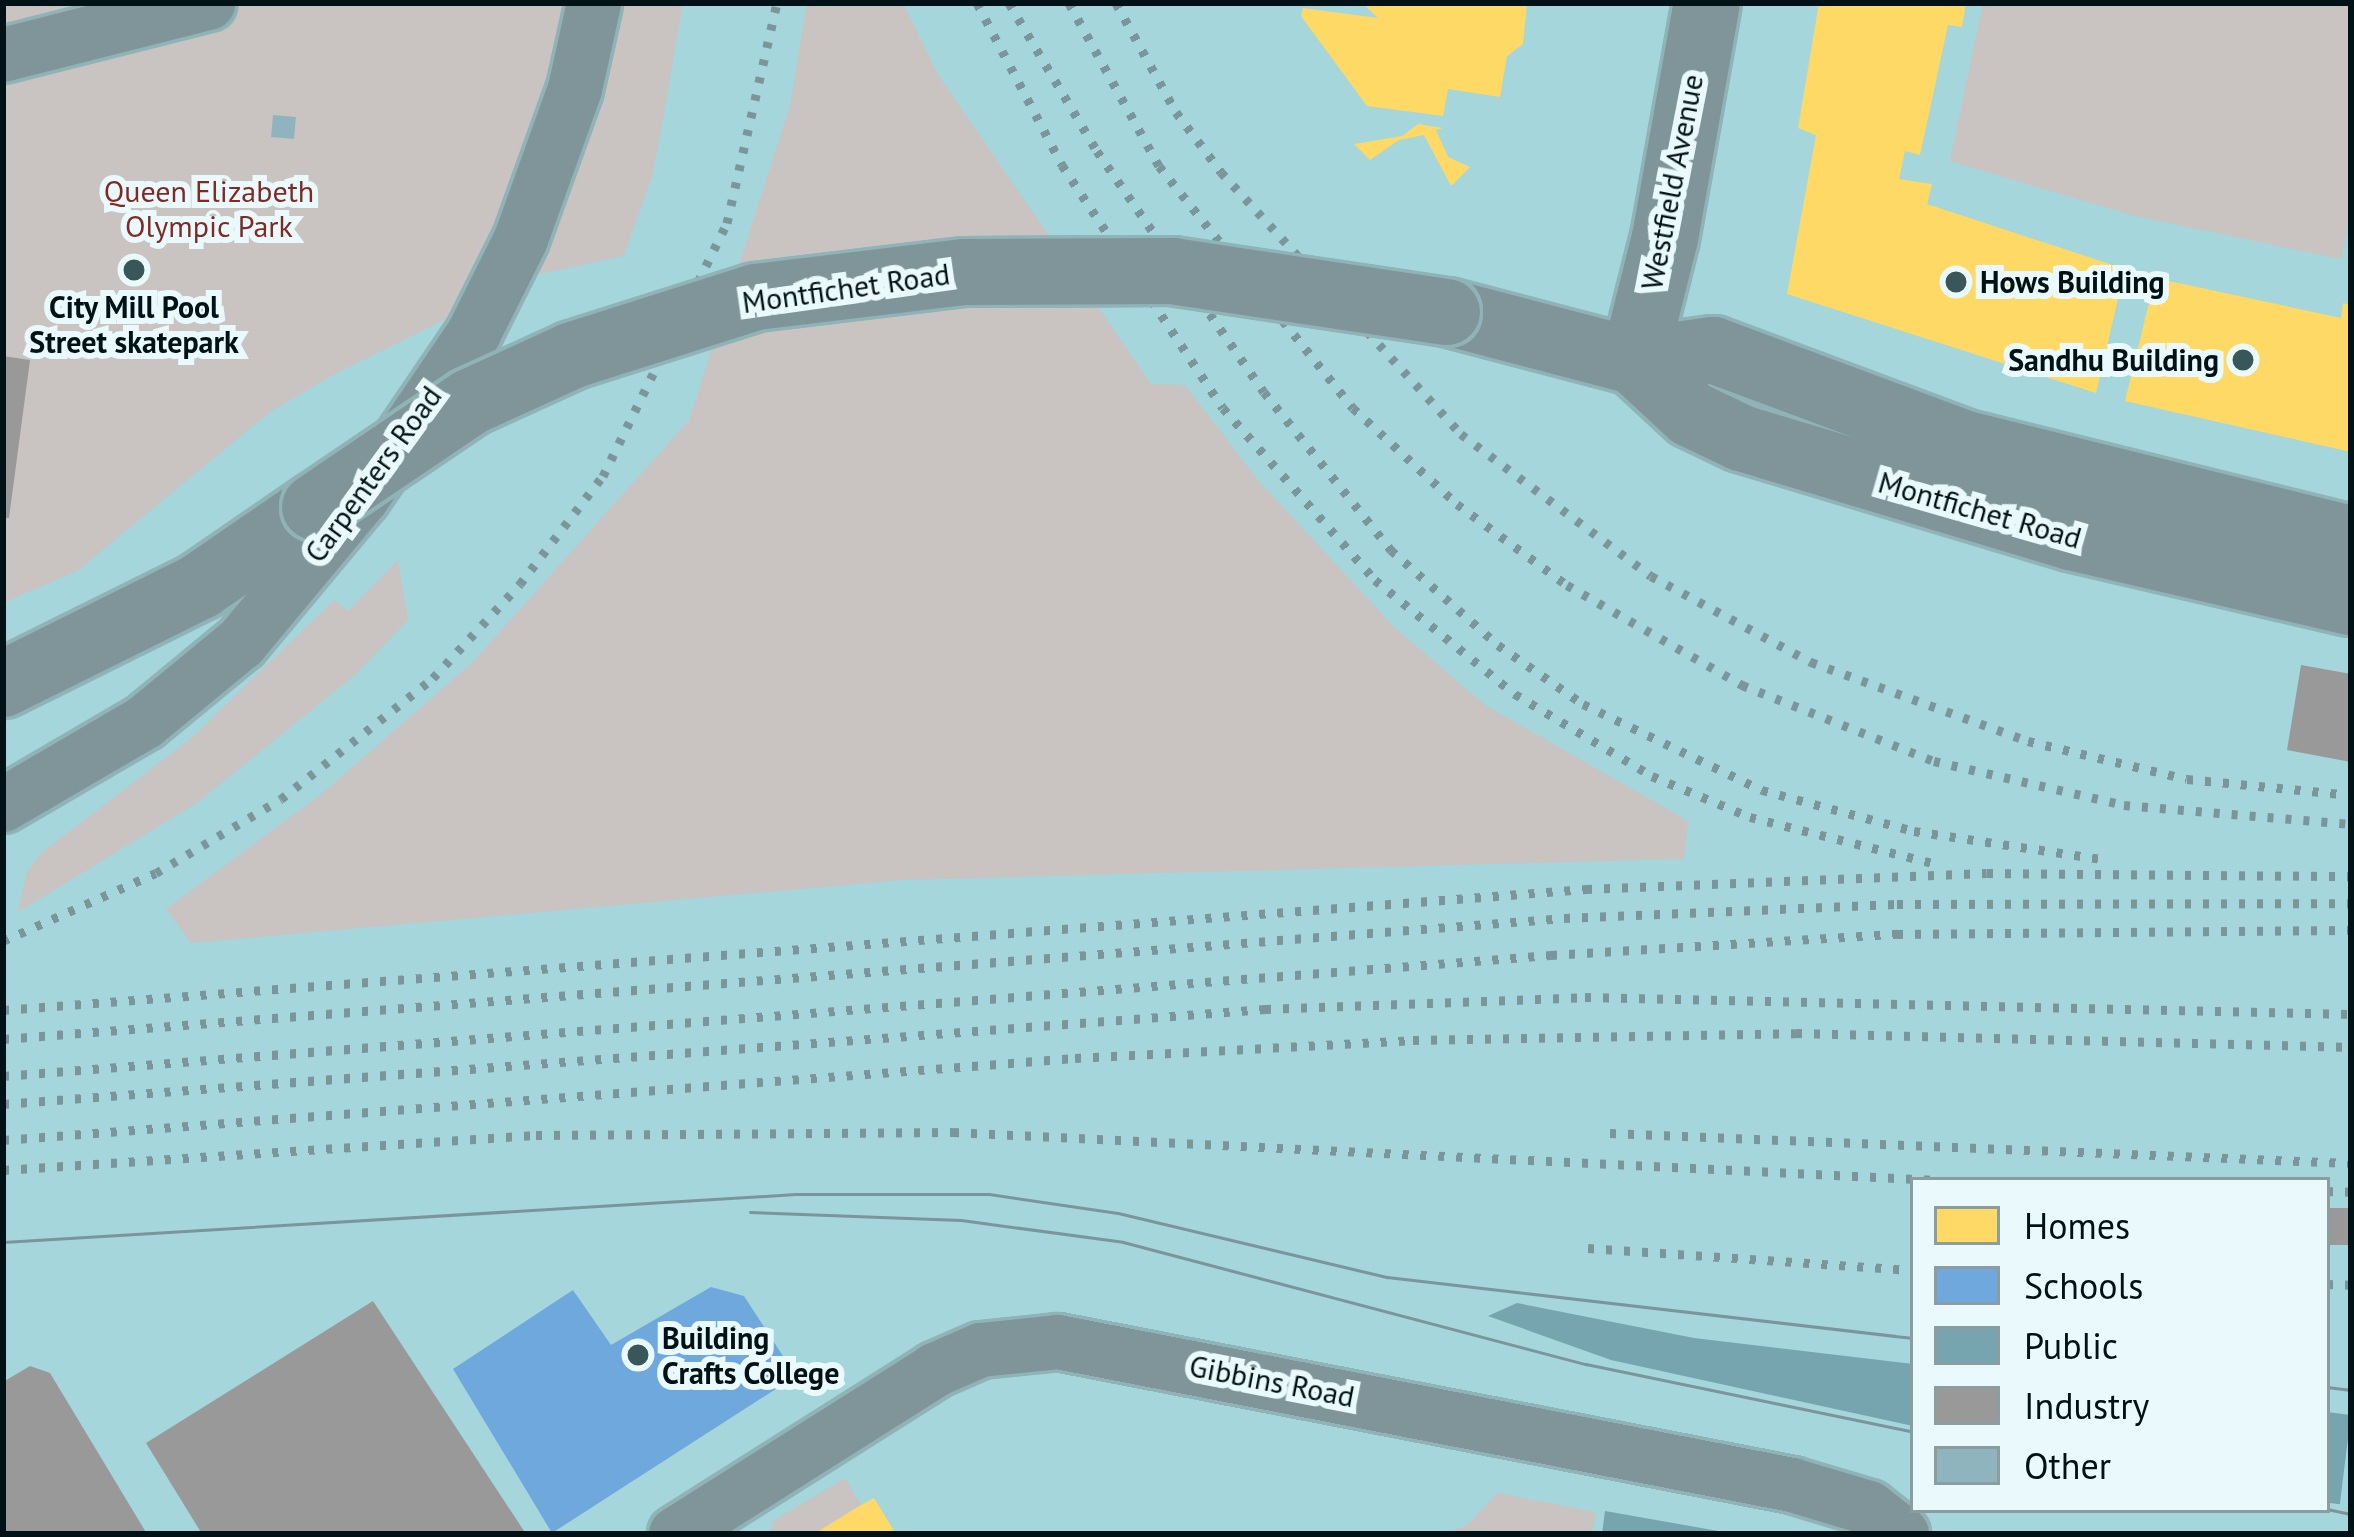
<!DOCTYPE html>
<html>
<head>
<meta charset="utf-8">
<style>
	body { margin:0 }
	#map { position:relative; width:2354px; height:1537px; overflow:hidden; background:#a4d6dc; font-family:"PT Sans",sans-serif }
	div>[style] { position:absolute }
	.green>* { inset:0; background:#c9c3c2 }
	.homes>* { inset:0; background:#ffd966 }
	.schools>* { inset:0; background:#6fa8dc }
	.public>* { inset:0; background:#76a5af; transform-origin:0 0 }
	.industry>* { inset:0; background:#999; transform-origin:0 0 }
	.building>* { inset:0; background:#8fb4bd; transform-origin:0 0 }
	.roads { filter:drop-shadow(3px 0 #8fb3b7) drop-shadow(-3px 0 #8fb3b7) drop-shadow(0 3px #8fb3b7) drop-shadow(0 -3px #8fb3b7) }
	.minor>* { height:54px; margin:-27px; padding:0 27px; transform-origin:27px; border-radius:27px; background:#7f9599 }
	.tertiary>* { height:66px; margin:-33px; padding:0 33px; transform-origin:33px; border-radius:33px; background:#7f9599 }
	.tram>* { height:3px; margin:-1.5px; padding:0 1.5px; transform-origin:1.5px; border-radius:1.5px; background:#7b969a }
	.rail>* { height:9px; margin-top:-4.5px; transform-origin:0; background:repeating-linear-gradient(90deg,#7b969a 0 6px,transparent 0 18px) }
	.bridges { filter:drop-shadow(3px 0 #8fb3b7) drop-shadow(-3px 0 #8fb3b7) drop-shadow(0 3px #8fb3b7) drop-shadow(0 -3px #8fb3b7) }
	.tertiary-bridge>* { height:66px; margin:-33px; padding:0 33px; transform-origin:33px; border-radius:33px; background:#7f9599 }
	.dots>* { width:33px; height:33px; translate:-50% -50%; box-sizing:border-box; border:6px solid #eafafc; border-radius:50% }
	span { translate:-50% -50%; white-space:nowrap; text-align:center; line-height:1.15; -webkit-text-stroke:12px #eafafc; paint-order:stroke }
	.street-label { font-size:30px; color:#001215 }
	.park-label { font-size:30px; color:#802925 }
	.poi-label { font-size:30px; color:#001215; font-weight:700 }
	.left { translate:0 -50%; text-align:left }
	.right { translate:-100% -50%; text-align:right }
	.frame { position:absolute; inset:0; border:6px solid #001215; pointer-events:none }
	.legend { position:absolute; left:1910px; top:1177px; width:420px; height:336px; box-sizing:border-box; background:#eafafc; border:3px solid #8c9da0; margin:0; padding:15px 21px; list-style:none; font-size:36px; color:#001215 }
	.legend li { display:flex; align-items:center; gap:24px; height:60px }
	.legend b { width:60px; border:3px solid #8c9da0 }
</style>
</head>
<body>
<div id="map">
	<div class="green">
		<i style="clip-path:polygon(3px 3px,683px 3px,654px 170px,624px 256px,535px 275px,333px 375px,270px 412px,77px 571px,3px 603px)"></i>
		<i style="clip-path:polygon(807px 3px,903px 3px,937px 73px,1151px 384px,1185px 385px,1258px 480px,1394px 627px,1485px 705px,1688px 821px,1684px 859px,902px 880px,191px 943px,166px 909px,324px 792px,473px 662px,689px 420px,790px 106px)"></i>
		<i style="clip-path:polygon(1983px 3px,2351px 3px,2351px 210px,2341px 259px,2135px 216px,1950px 161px)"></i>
		<i style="clip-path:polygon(398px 560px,408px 620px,355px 675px,197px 803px,18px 912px,26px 874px,40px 854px,190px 739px,334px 600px,348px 611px)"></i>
		<i style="clip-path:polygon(845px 1478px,861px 1505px,814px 1534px,770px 1534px,773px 1521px)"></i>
		<i style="clip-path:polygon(1497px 1493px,1596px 1512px,1592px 1534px,1444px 1534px,1467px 1525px)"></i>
	</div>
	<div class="homes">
		<i style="clip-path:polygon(1362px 3px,1527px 3px,1523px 44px,1507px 56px,1500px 97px,1448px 89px,1443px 116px,1367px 106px,1301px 16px,1303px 8px,1378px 18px)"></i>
		<i style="clip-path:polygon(1819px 3px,1966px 3px,1962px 27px,1948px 25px,1920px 155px,1905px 151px,1899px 179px,1932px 184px,1927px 204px,2125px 269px,2096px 393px,1787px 294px,1816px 135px,1798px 128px)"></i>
		<i style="clip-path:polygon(1418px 124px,1443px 128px,1436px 130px,1448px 157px,1470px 167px,1451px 186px,1424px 135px,1399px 140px,1370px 160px,1354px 144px,1402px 136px)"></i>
		<i style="clip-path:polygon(2155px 278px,2341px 318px,2343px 303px,2351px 305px,2351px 452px,2125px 401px)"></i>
		<i style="clip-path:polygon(874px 1498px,896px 1534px,814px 1534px,861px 1505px)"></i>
	</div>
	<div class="schools">
		<i style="clip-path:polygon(711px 1287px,744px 1296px,796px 1376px,552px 1533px,453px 1369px,573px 1290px,611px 1345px)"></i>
	</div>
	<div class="public">
		<i style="clip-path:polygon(1517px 1303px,1694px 1338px,1913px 1364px,1913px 1426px,1611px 1360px,1488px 1316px)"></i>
		<i style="left:2327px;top:1412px;width:24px;height:90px;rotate:7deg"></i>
		<i style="clip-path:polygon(1605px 1511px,1724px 1532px,1724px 1534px,1602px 1534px)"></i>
	</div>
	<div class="industry">
		<i style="clip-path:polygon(3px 356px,30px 360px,9px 518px,3px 518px)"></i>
		<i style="clip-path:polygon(2301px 665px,2351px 674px,2351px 762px,2287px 750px)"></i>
		<i style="left:2327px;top:1208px;width:24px;height:37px"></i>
		<i style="clip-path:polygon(373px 1301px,526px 1534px,202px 1534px,146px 1443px)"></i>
		<i style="clip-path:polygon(30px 1366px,50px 1373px,147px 1534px,3px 1534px,3px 1382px)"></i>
	</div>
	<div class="building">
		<i style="left:273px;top:115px;width:23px;height:22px;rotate:5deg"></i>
	</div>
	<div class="roads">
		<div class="minor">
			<i style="left:3px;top:55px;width:212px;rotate:-14.2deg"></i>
			<i style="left:3px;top:805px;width:164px;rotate:-30.3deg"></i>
			<i style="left:145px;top:722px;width:124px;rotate:-39.5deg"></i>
			<i style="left:241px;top:643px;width:189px;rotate:-50.2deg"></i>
			<i style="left:362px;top:498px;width:199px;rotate:-55.8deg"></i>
			<i style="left:474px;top:333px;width:105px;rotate:-63.4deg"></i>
			<i style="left:521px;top:239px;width:159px;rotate:-70.2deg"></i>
			<i style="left:575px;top:89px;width:88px;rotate:-77.5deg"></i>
			<i style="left:676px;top:1534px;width:307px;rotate:-32.3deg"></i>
			<i style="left:935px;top:1370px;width:50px;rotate:-23.5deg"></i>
			<i style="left:981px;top:1350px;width:77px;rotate:-5.9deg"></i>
			<i style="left:1058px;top:1342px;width:748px;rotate:11.02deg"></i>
			<i style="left:1792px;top:1485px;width:80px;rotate:16.6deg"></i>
			<i style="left:1869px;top:1508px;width:42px;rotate:38.2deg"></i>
		</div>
		<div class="tertiary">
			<i style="left:1447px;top:312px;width:193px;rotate:14.7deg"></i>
			<i style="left:1634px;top:361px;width:80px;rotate:-7.9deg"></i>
			<i style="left:1713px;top:350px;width:270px;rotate:20.4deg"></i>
			<i style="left:1966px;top:444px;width:397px;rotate:13.9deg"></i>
			<i style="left:1634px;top:361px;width:78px;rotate:42.9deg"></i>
			<i style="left:1691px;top:414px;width:55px;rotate:25.6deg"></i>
			<i style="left:1741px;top:438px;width:345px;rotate:16.7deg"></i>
			<i style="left:2071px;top:537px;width:287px;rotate:13.1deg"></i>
			<i style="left:1634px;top:361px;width:127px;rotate:-75.9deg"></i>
			<i style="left:1665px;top:238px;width:239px;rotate:-79.9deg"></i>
			<i style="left:3px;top:684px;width:220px;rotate:-26.4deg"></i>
			<i style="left:200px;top:586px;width:140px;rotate:-34.5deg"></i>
		</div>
	</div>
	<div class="tram">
		<i style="left:750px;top:1212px;width:211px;rotate:2.2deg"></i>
		<i style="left:961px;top:1220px;width:163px;rotate:7.7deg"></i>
		<i style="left:1123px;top:1242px;width:479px;rotate:14.8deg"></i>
		<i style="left:1586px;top:1364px;width:334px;rotate:11.7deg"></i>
		<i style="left:3px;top:1242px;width:794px;rotate:-3.46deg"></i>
		<i style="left:796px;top:1194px;width:193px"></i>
		<i style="left:989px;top:1194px;width:130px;rotate:8.4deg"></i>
		<i style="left:1118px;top:1213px;width:277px;rotate:13.4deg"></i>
		<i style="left:1387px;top:1277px;width:530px;rotate:6.62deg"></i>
		<i style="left:2327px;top:1387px;width:24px;rotate:7deg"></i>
		<i style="left:2327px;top:1509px;width:25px;rotate:12deg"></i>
	</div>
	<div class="rail">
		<i style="left:977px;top:3px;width:183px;rotate:62.3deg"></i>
		<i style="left:1062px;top:165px;width:291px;rotate:56.5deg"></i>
		<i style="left:1223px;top:408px;width:230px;rotate:48.5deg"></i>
		<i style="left:1375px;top:580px;width:181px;rotate:39.2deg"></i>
		<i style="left:1515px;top:694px;width:160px;rotate:30.9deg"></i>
		<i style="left:1652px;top:776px;width:106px;rotate:22.7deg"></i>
		<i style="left:1750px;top:817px;width:193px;rotate:14.1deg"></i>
		<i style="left:1009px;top:3px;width:172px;rotate:59.3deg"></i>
		<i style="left:1097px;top:151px;width:293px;rotate:55.3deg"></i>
		<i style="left:1264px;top:392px;width:203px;rotate:51.2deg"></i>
		<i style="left:1391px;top:550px;width:143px;rotate:41.6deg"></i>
		<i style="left:1498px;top:645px;width:103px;rotate:34.8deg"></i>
		<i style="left:1583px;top:704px;width:199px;rotate:25.7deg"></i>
		<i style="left:1762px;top:790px;width:157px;rotate:15.1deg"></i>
		<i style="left:1914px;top:831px;width:197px;rotate:8.5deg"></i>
		<i style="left:1069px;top:3px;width:186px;rotate:61.1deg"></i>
		<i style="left:1159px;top:166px;width:310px;rotate:51.3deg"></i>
		<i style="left:1353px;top:408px;width:142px;rotate:42.7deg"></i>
		<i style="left:1457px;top:504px;width:137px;rotate:36.4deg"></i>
		<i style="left:1567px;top:585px;width:202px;rotate:29.7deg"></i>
		<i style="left:1742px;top:685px;width:206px;rotate:21.6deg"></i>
		<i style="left:1934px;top:761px;width:195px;rotate:13deg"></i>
		<i style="left:2124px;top:805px;width:228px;rotate:4.8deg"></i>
		<i style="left:1116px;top:3px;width:124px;rotate:61.2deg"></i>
		<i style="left:1176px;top:112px;width:75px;rotate:53.1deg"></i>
		<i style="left:1221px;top:172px;width:355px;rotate:47.5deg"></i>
		<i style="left:1461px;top:434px;width:237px;rotate:36.8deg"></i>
		<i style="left:1651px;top:576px;width:182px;rotate:28.3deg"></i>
		<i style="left:1811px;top:662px;width:231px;rotate:20deg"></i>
		<i style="left:2028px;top:741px;width:163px;rotate:13.4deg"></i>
		<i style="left:2187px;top:779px;width:165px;rotate:5.6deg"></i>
		<i style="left:3px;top:941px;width:167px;rotate:-24deg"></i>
		<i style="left:156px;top:873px;width:145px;rotate:-30.6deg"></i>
		<i style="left:281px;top:799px;width:194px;rotate:-38.5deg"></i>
		<i style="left:433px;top:678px;width:128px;rotate:-47.2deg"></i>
		<i style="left:520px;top:584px;width:136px;rotate:-52.5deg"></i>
		<i style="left:603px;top:476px;width:282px;rotate:-63.9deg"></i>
		<i style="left:727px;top:223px;width:226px;rotate:-77.2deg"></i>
		<i style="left:3px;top:1010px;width:1588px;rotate:-4.37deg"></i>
		<i style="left:1586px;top:889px;width:401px;rotate:-2.3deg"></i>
		<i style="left:1987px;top:873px;width:364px;rotate:0.5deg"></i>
		<i style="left:3px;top:1039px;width:1566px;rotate:-4.43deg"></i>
		<i style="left:1564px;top:918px;width:333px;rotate:-2.4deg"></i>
		<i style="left:1897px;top:904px;width:454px;rotate:-0.1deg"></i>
		<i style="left:3px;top:1076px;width:1553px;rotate:-4.47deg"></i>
		<i style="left:1551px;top:955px;width:347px;rotate:-3.5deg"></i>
		<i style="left:1897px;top:934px;width:454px;rotate:-0.5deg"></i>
		<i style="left:3px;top:1104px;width:1266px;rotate:-4.3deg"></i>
		<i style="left:1265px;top:1009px;width:320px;rotate:-2.1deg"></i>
		<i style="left:1585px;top:997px;width:766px;rotate:1.27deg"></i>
		<i style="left:1610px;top:1133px;width:742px;rotate:2.32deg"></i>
		<i style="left:3px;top:1140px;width:1075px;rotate:-4.37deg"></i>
		<i style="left:1075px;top:1058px;width:338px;rotate:-3deg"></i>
		<i style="left:1413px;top:1040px;width:383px;rotate:-1deg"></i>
		<i style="left:1796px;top:1033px;width:555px;rotate:1.44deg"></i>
		<i style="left:3px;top:1170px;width:534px;rotate:-3.76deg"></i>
		<i style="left:536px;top:1135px;width:417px;rotate:-0.4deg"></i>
		<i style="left:953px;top:1132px;width:985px;rotate:2.79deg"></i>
		<i style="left:2327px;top:1191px;width:24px;rotate:2deg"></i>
		<i style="left:1588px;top:1248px;width:326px;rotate:3.9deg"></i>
		<i style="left:2327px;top:1284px;width:24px;rotate:2deg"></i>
	</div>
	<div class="bridges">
		<div class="tertiary-bridge">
			<i style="left:315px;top:507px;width:187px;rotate:-34.1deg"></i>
			<i style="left:470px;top:402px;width:113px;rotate:-24.5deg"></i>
			<i style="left:573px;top:355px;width:192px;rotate:-17.6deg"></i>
			<i style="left:756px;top:297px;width:209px;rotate:-6.9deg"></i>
			<i style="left:964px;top:272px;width:208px;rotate:-0.3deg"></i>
			<i style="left:1172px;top:271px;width:278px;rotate:8.5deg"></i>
		</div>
	</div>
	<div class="dots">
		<i style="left:134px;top:270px;background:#39575b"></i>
		<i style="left:1956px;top:282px;background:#39575b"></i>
		<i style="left:2243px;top:360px;background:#39575b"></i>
		<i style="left:638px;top:1355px;background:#39575b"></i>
	</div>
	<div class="street-label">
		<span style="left:1672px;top:182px;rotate:-79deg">Westfield Avenue</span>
		<span style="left:846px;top:288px;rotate:-8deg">Montfichet Road</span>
		<span style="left:373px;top:474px;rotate:-54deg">Carpenters Road</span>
		<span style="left:1980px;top:510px;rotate:16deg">Montfichet Road</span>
		<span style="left:1272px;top:1381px;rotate:11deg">Gibbins Road</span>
	</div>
	<div class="park-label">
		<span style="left:209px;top:208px">Queen Elizabeth<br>Olympic Park</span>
	</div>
	<div class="poi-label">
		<span class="left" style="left:1980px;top:282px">Hows Building</span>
		<span style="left:134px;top:324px">City Mill Pool<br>Street skatepark</span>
		<span class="right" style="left:2219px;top:360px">Sandhu Building</span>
		<span class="left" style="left:662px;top:1355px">Building<br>Crafts College</span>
	</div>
	<div class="frame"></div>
	<ul class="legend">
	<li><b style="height:33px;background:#ffd966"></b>Homes</li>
	<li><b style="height:33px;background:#6fa8dc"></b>Schools</li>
	<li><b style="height:33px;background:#76a5af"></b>Public</li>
	<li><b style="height:33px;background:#999"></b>Industry</li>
	<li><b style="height:33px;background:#8fb4bd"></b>Other</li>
	</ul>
</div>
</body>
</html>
